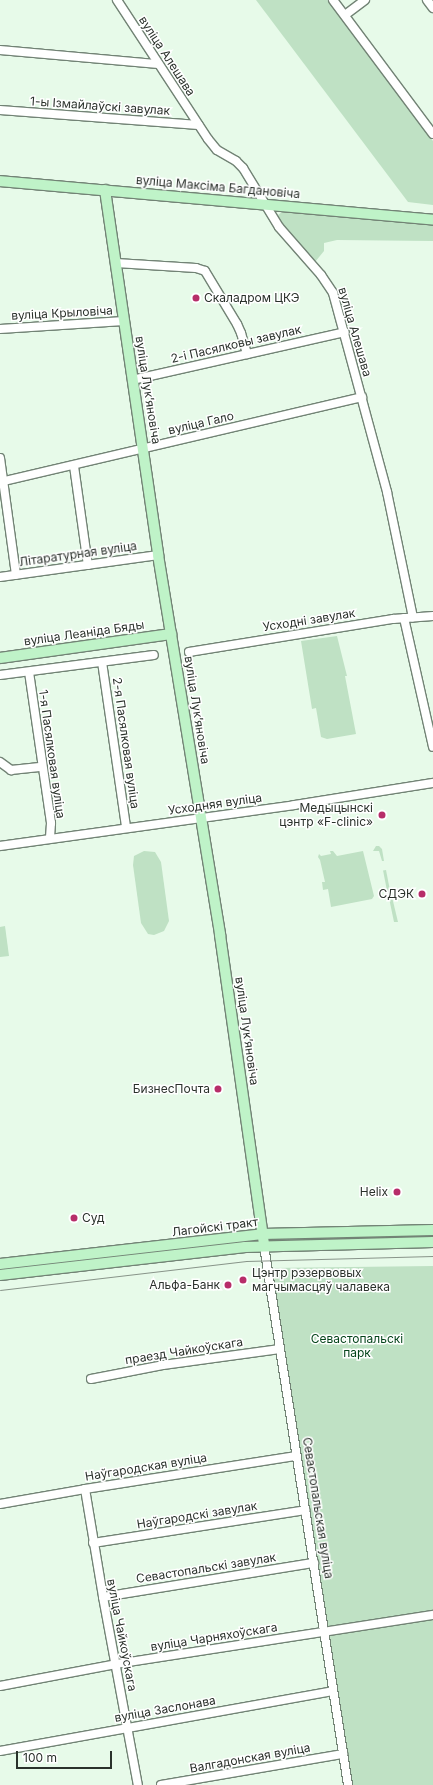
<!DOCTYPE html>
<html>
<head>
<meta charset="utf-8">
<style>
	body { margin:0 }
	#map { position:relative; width:433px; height:1785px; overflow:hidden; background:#e7fae9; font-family:Inter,sans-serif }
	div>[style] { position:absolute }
	.green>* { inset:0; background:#bfe1c4; transform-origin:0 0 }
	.roads { filter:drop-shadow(1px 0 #728375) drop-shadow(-1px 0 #728375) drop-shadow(0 1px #728375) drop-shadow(0 -1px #728375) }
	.minor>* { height:8px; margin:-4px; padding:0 4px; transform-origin:4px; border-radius:4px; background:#fff }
	.major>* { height:10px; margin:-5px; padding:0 5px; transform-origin:5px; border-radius:5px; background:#bff3c8 }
	.tram>* { height:1px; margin:-0.5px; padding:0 0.5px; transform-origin:0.5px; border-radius:0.5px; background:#889489 }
	.dots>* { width:11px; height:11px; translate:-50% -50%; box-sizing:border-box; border:2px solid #fff; border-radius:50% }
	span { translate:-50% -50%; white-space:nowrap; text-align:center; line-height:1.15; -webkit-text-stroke:3px #fff; paint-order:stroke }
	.street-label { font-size:12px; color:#2a312b }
	.poi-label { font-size:12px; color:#2a312b }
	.left { translate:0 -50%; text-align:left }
	.right { translate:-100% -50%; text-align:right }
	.park-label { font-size:12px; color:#04441a }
	.scale { position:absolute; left:16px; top:1751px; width:96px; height:18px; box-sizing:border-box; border:2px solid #2a312b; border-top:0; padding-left:5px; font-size:12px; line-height:14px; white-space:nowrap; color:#2a312b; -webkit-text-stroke:3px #fff; paint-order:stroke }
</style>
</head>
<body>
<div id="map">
	<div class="green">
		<i style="clip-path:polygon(256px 0,327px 0,433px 141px,433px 205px,408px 202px)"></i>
		<i style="clip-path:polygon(282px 212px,433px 225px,433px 241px,337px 240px,324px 243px,324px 251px,315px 262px,280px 222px,278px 215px)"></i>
		<i style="clip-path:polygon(337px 636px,347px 676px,345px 676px,356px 734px,327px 739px,321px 737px,316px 708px,312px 709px,301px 641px)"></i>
		<i style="clip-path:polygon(376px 846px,379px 846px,382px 849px,384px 861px,382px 861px,379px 851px,373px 851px)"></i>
		<i style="clip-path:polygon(144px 851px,155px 852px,161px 862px,169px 921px,164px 931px,154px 935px,148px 934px,141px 923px,133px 865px,134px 856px)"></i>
		<i style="clip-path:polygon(330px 851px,333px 851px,337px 856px,363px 851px,374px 896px,372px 899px,331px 907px,328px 889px,323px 890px,322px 882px,325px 882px,320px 860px,318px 857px,319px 854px,321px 856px,331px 854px)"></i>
		<i style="left:386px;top:870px;width:25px;height:3px;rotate:79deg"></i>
		<i style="clip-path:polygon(392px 897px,398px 922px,394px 922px,389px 898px)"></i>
		<i style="clip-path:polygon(5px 926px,9px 956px,0 957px,0 927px)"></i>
		<i style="clip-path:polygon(433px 1266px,433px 1785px,351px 1785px,269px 1268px)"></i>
	</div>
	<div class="roads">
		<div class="minor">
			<i style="left:117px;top:0;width:166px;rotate:56.8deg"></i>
			<i style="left:208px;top:139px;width:14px;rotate:51deg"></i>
			<i style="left:217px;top:150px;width:22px;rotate:30deg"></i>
			<i style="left:236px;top:161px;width:10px;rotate:45deg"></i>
			<i style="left:243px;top:168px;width:69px;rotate:58.6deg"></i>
			<i style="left:279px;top:227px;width:64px;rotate:48.8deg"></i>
			<i style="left:321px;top:275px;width:22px;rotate:56deg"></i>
			<i style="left:333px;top:293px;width:206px;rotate:74.8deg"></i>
			<i style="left:387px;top:492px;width:128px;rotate:78.3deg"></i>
			<i style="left:333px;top:0;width:167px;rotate:53.3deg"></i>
			<i style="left:427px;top:0;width:10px;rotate:53deg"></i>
			<i style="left:345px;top:15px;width:25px;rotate:-37deg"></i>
			<i style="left:0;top:50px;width:159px;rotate:5.1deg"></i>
			<i style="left:0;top:110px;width:199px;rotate:4.3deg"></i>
			<i style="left:116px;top:263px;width:80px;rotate:3.6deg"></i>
			<i style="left:196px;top:268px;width:9px;rotate:18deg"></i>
			<i style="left:205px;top:271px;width:62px;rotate:58.9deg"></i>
			<i style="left:237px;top:324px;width:10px;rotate:66deg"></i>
			<i style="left:241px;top:333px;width:22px;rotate:74deg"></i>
			<i style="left:0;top:329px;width:124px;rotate:-3.7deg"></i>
			<i style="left:132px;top:380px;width:218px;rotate:-12.7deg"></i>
			<i style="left:0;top:458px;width:118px;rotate:82.2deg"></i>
			<i style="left:74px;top:466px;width:100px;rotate:82deg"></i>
			<i style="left:0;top:482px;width:372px;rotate:-13.2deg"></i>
			<i style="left:0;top:577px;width:160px;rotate:-7.9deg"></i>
			<i style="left:404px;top:618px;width:132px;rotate:77.3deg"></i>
			<i style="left:189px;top:652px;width:207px;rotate:-9.2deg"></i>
			<i style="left:393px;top:619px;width:40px;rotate:-4.3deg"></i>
			<i style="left:102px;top:662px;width:167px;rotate:81.7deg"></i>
			<i style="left:29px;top:672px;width:153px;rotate:81.7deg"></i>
			<i style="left:51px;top:823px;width:15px;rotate:94deg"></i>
			<i style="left:0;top:675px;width:155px;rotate:-7.4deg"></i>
			<i style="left:0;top:762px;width:14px;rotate:36deg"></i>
			<i style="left:11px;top:770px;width:31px;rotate:-6deg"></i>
			<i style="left:0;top:846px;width:297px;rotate:-7.9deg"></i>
			<i style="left:294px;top:805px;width:141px;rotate:-9deg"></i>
			<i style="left:264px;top:1246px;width:546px;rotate:81.14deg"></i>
			<i style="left:91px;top:1379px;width:73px;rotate:-11deg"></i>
			<i style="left:163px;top:1365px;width:118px;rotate:-7.8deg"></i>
			<i style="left:85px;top:1489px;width:109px;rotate:80.5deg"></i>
			<i style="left:103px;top:1597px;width:191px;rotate:79.5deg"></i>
			<i style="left:0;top:1504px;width:86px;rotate:-10deg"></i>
			<i style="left:85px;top:1489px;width:214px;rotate:-8.9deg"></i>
			<i style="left:93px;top:1543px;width:215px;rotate:-8.8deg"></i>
			<i style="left:103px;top:1597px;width:214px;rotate:-9.2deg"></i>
			<i style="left:0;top:1686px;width:118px;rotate:-10.7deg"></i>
			<i style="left:116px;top:1664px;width:321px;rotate:-8.8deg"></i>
			<i style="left:0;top:1751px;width:338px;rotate:-10.2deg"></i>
			<i style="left:161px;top:1785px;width:185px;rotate:-9.7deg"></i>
		</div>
		<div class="major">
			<i style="left:0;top:181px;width:435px;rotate:5.1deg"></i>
			<i style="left:105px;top:190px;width:369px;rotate:81.7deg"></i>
			<i style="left:158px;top:555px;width:385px;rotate:80.7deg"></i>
			<i style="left:220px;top:935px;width:314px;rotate:81.9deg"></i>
			<i style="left:0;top:658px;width:173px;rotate:-8deg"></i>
			<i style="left:0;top:1264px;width:264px;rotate:-6.5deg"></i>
			<i style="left:262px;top:1234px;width:171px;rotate:-1.3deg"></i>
			<i style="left:0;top:1275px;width:247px;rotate:-6.5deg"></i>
			<i style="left:245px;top:1247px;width:188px;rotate:-1.5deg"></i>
		</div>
	</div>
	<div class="tram">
		<i style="left:0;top:1290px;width:248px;rotate:-6.7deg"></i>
		<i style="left:246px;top:1261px;width:187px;rotate:-1.5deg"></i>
	</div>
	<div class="dots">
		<i style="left:196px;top:298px;background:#b72d69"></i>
		<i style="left:382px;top:815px;background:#b72d69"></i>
		<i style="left:422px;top:894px;background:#b72d69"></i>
		<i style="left:218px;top:1089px;background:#b72d69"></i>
		<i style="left:397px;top:1192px;background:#b72d69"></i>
		<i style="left:74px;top:1218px;background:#b72d69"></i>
		<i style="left:243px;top:1280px;background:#b72d69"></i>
		<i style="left:228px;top:1285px;background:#b72d69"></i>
	</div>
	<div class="street-label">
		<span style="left:167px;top:56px;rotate:57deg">вуліца Алешава</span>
		<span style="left:100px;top:106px;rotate:4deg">1-ы Ізмайлаўскі завулак</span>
		<span style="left:218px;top:187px;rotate:5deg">вуліца Максіма Багдановіча</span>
		<span style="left:62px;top:313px;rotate:-3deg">вуліца Крыловіча</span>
		<span style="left:355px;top:332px;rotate:74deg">вуліца Алешава</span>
		<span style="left:236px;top:344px;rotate:-13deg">2-і Пасялковы завулак</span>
		<span style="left:148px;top:390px;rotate:81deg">вуліца Лукʼяновіча</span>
		<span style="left:201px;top:423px;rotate:-13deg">вуліца Гало</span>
		<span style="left:78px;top:554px;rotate:-8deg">Літаратурная вуліца</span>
		<span style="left:309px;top:620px;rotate:-9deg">Усходні завулак</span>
		<span style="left:84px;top:633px;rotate:-8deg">вуліца Леаніда Бяды</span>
		<span style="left:197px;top:710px;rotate:81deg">вуліца Лукʼяновіча</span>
		<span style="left:126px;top:743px;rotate:82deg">2-я Пасялковая вуліца</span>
		<span style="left:52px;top:754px;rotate:82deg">1-я Пасялковая вуліца</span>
		<span style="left:215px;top:804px;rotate:-8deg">Усходняя вуліца</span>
		<span style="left:247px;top:1031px;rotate:82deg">вуліца Лукʼяновіча</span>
		<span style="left:215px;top:1227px;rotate:-7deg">Лагойскі тракт</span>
		<span style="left:184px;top:1351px;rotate:-9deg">праезд Чайкоўскага</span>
		<span style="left:146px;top:1467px;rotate:-9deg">Наўгародская вуліца</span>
		<span style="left:318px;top:1508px;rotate:81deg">Севастопальская вуліца</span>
		<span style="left:197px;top:1515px;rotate:-9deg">Наўгародскі завулак</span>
		<span style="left:206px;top:1568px;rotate:-9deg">Севастопальскі завулак</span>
		<span style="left:122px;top:1635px;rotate:79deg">вуліца Чайкоўскага</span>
		<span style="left:214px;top:1637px;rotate:-9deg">вуліца Чарняхоўскага</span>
		<span style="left:165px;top:1709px;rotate:-10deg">вуліца Заслонава</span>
		<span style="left:250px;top:1758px;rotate:-10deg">Валгадонская вуліца</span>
	</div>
	<div class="poi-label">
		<span class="left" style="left:204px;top:298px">Скаладром ЦКЭ</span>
		<span class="right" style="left:373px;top:815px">Медыцынскі<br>цэнтр «F-clinic»</span>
		<span class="right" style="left:414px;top:894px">СДЭК</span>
		<span class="right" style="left:210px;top:1089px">БизнесПочта</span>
		<span class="right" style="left:388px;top:1192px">Helix</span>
		<span class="left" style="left:82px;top:1218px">Суд</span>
		<span class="left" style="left:252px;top:1280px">Цэнтр рэзервовых<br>магчымасцяў чалавека</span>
		<span class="right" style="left:220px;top:1285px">Альфа-Банк</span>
	</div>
	<div class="park-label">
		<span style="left:357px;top:1346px">Севастопальскі<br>парк</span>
	</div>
	<div class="scale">100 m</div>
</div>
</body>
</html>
